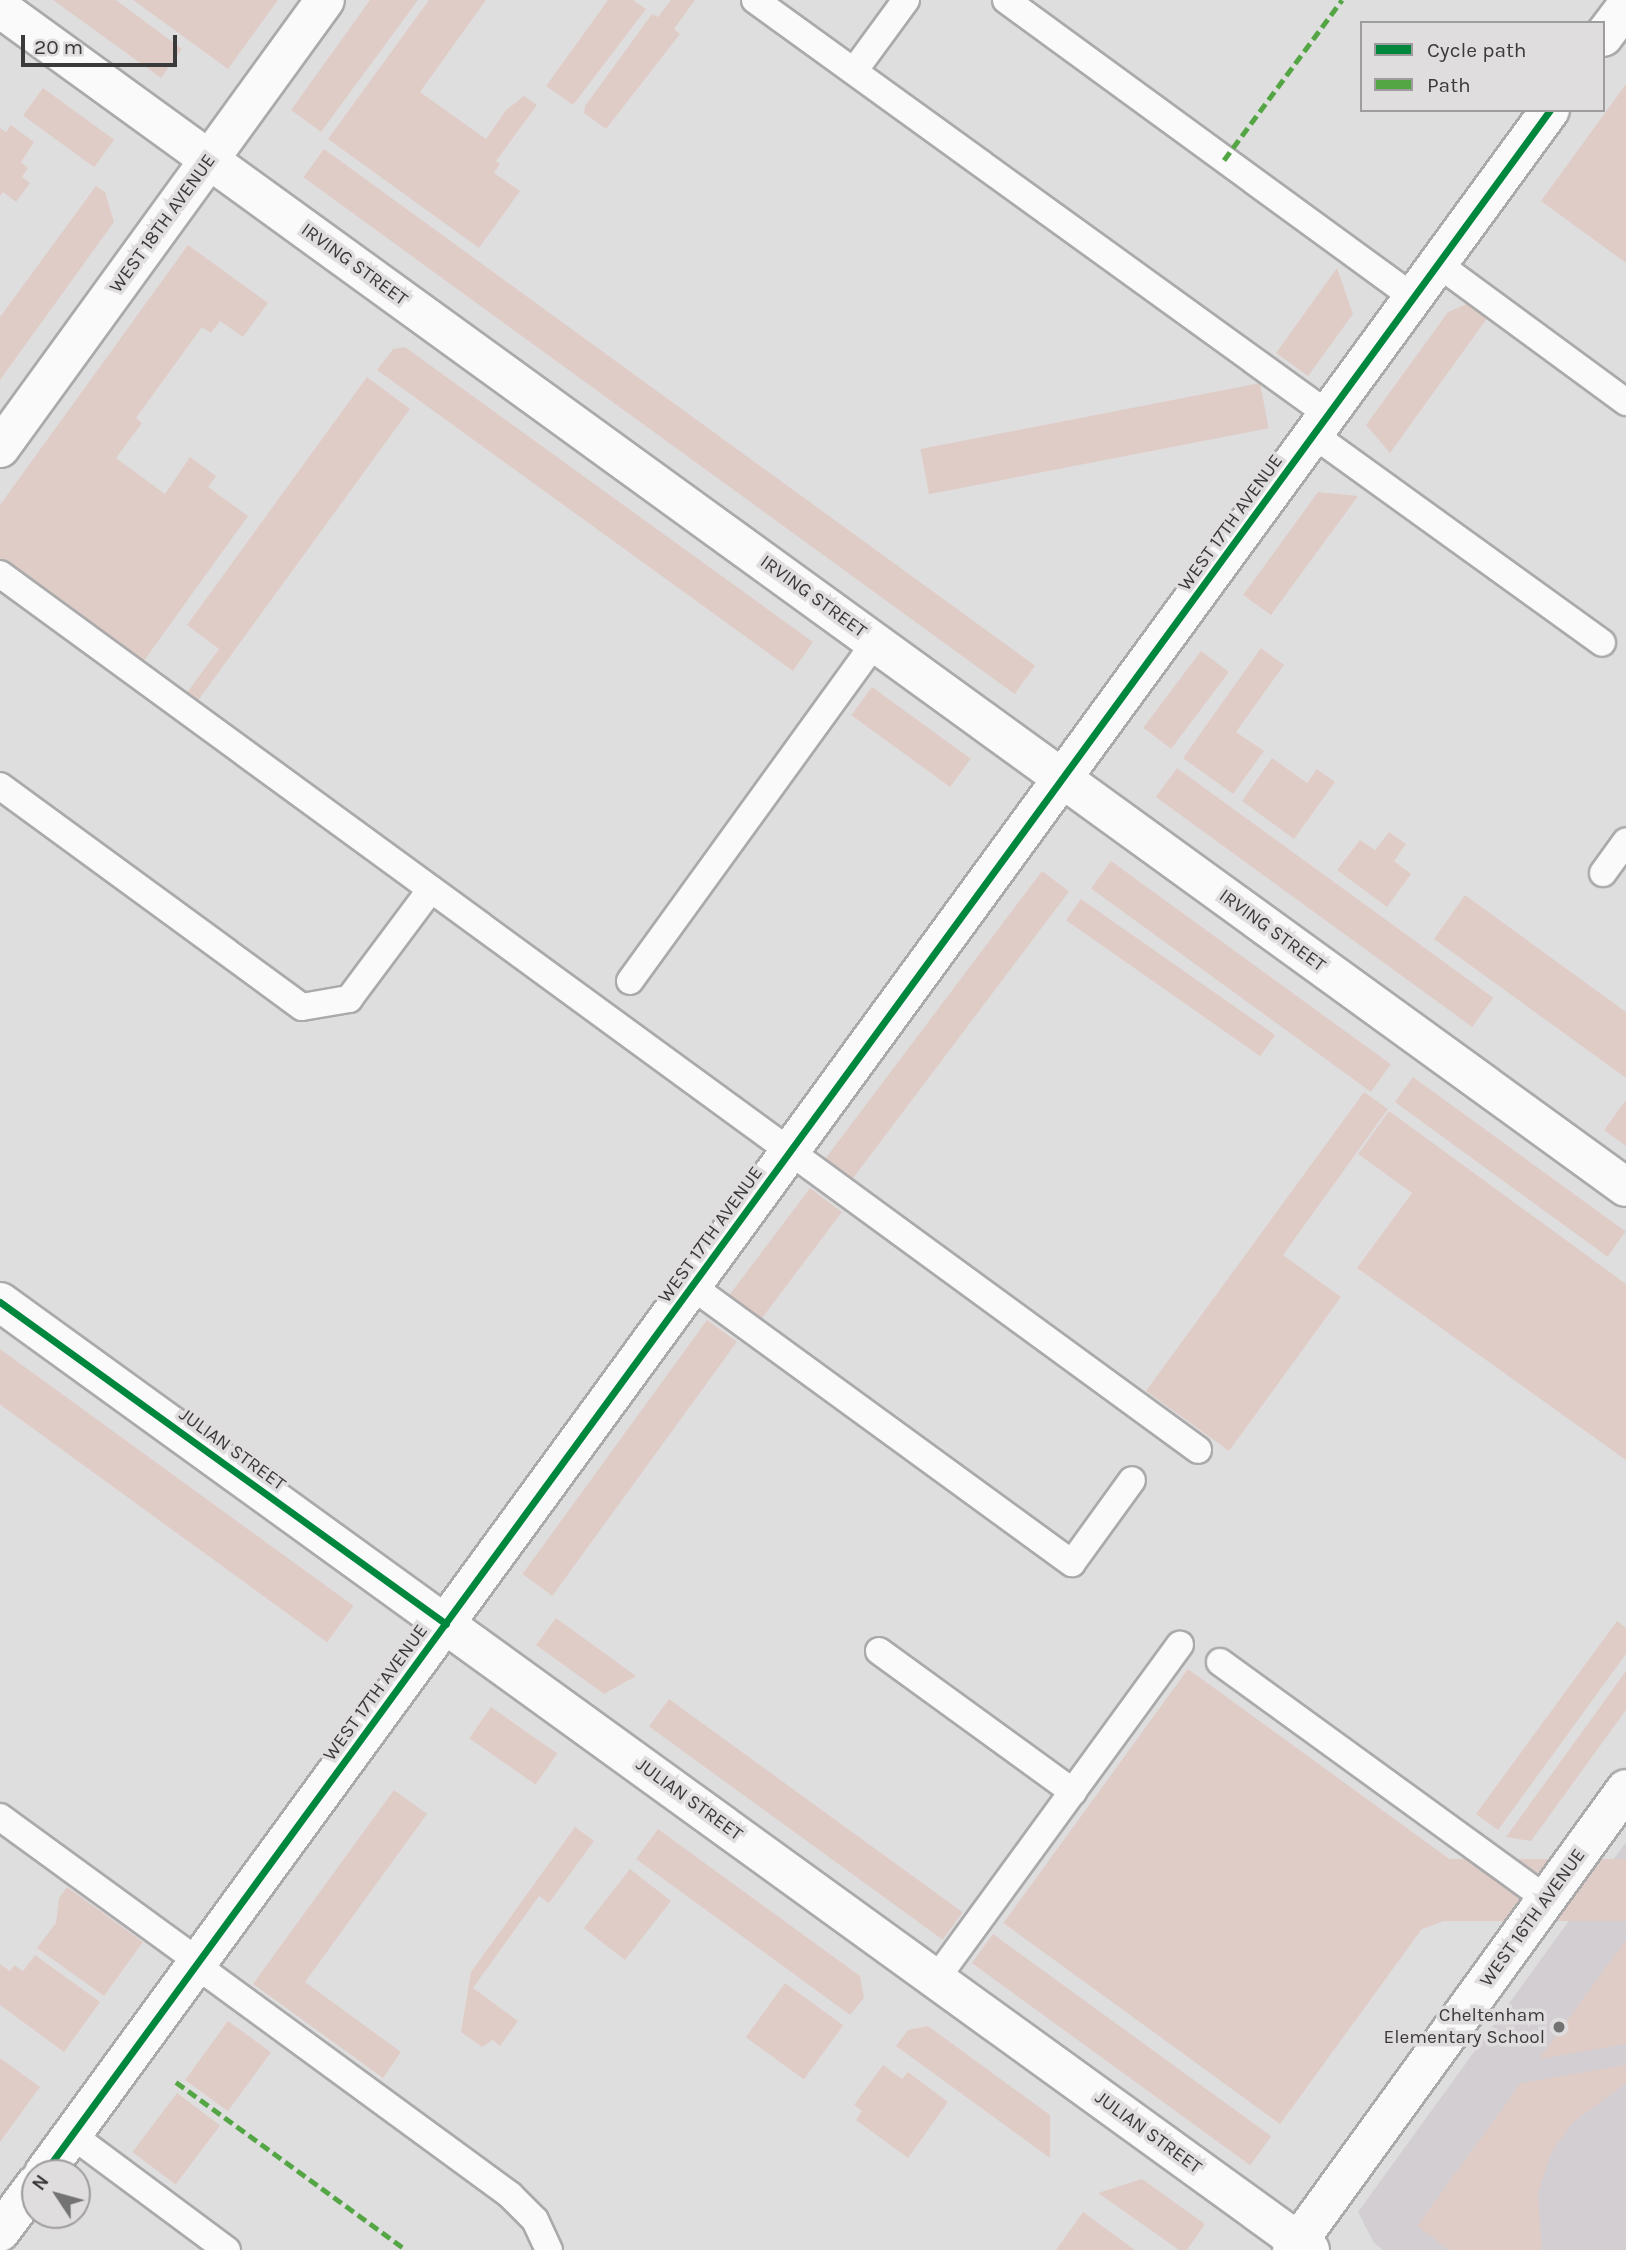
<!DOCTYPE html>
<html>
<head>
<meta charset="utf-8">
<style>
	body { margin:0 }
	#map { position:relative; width:1626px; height:2250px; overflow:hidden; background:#dfdedf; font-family:Karla,sans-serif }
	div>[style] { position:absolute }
	.built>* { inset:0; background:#d3ced1 }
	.green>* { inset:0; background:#e0ccc7; transform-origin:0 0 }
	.roads { filter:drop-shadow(2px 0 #abaaab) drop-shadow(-2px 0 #abaaab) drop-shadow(0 2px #abaaab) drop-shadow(0 -2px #abaaab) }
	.service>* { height:26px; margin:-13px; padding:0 13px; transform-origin:13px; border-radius:13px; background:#fafafa }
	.minor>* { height:38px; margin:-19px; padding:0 19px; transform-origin:19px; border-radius:19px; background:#fafafa }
	.tertiary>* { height:38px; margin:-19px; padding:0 19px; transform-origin:19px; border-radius:19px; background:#fafafa }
	.quiet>* { height:5px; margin-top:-2.5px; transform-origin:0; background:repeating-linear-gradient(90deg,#54a645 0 10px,transparent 0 15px) }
	.cycleway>* { height:7px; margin:-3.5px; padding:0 3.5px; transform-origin:3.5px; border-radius:3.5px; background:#00873e }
	.dots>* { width:19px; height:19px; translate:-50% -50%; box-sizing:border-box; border:4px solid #e0dddf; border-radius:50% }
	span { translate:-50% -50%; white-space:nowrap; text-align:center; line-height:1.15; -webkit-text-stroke:7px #e0dddf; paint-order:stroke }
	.street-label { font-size:19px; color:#3b3a3b }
	.poi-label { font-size:19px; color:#3b3a3b }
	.right { translate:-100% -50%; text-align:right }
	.legend { position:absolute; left:1360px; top:21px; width:245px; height:91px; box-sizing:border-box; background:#e0dddf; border:2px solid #9e9c9d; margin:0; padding:9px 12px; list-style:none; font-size:21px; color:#3b3a3b }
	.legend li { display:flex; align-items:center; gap:14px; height:35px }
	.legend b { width:35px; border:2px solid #9e9c9d }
	.north { position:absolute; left:21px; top:2159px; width:70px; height:70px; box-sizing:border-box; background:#e0dddf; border:2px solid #9e9c9d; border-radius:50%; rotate:306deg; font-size:19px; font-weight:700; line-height:28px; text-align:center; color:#3b3a3b }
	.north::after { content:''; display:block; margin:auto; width:24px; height:32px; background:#747374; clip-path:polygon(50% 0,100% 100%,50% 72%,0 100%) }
	.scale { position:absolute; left:21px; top:35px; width:156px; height:32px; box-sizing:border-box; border:4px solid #3b3a3b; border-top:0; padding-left:9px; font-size:21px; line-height:24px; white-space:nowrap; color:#3b3a3b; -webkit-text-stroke:5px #e0dddf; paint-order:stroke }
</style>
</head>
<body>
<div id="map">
	<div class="built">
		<i style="clip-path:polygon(1626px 1842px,1626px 2250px,1383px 2250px,1374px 2243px,1358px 2212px)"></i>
	</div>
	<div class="green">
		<i style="clip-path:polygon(53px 0,116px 0,182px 49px,161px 78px)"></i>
		<i style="clip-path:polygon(133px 0,278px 0,228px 69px)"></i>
		<i style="clip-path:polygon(370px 0,418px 0,321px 132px,291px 110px)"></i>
		<i style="clip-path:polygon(429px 0,486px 0,420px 92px,486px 139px,506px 110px,524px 96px,537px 105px,496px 161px,500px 164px,494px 173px,520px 191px,479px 248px,328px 139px)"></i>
		<i style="clip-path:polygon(608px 0,633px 0,646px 9px,573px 105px,546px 86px)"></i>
		<i style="clip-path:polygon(671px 0,695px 0,674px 29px,680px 34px,606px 129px,584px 113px,585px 106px,652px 14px,658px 17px)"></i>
		<i style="clip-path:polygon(1626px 84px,1626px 263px,1541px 201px)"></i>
		<i style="left:43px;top:88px;width:88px;height:34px;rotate:36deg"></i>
		<i style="clip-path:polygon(11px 125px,34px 142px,21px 162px,28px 168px,22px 177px,30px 183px,16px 202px,3px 192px,0 196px,0 128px,6px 132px)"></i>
		<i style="left:324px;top:149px;width:879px;height:35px;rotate:36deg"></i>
		<i style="clip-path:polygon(96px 186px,105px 192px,114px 222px,0 380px,0 317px)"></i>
		<i style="clip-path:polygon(188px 245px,268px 303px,243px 337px,220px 321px,211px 333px,202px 327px,136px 418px,142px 423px,116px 458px,165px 494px,190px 457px,216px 476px,208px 487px,248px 516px,141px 665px,0 564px,0 505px)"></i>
		<i style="clip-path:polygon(1337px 268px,1353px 314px,1308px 376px,1276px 353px)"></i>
		<i style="clip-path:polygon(1469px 303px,1488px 317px,1390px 453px,1366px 425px,1448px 312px)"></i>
		<i style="clip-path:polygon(405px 347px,813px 642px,793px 671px,377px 370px,393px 349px)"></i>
		<i style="clip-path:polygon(367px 377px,410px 409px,197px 702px,186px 694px,219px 649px,187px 625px)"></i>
		<i style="left:1260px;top:383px;width:46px;height:346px;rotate:79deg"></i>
		<i style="clip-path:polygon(1318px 492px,1358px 496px,1271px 615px,1243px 595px)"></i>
		<i style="clip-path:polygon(1261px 648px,1284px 665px,1236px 732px,1264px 751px,1233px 794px,1183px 758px)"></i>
		<i style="left:1201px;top:651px;width:35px;height:96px;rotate:37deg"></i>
		<i style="left:872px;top:687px;width:122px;height:35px;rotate:36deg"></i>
		<i style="clip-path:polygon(1272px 758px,1307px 783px,1317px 769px,1335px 782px,1294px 839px,1242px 801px)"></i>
		<i style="left:1177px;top:768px;width:391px;height:36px;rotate:36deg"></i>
		<i style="clip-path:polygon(1389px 832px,1406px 844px,1394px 861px,1411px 874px,1387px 907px,1337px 870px,1360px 840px,1375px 850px)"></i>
		<i style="left:1111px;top:861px;width:346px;height:34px;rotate:36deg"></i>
		<i style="left:1042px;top:871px;width:34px;height:366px;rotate:37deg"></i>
		<i style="clip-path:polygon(1465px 895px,1626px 1012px,1626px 1078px,1434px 939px)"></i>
		<i style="left:1081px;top:899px;width:237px;height:26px;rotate:35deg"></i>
		<i style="left:1413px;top:1077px;width:263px;height:31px;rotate:36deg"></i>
		<i style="clip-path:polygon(1364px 1092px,1388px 1109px,1283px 1255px,1341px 1297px,1229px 1451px,1146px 1391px)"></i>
		<i style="clip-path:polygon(1625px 1101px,1626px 1102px,1626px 1146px,1604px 1130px)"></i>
		<i style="clip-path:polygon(1389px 1111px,1626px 1284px,1626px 1460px,1357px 1268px,1412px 1193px,1358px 1154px)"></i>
		<i style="left:810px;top:1188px;width:40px;height:134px;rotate:37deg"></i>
		<i style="left:707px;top:1320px;width:37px;height:314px;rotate:36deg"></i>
		<i style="left:0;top:1349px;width:437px;height:45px;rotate:36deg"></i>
		<i style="clip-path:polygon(556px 1618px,636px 1676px,604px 1694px,536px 1645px)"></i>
		<i style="clip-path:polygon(1617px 1621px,1626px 1628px,1626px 1654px,1498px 1830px,1476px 1814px)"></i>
		<i style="left:1188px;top:1669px;width:342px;height:314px;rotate:36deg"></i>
		<i style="clip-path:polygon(1626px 1671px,1626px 1710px,1531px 1841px,1506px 1837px)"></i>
		<i style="left:669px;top:1699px;width:363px;height:34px;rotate:36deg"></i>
		<i style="left:491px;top:1707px;width:81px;height:38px;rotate:35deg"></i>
		<i style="clip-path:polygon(394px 1790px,427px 1814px,305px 1982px,401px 2052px,383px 2078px,253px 1984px)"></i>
		<i style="clip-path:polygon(575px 1827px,594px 1841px,549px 1903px,539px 1896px,473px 1988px,518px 2021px,500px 2046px,493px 2040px,482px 2047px,461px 2032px,471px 1972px)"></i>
		<i style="clip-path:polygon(658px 1829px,860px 1976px,864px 1998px,850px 2015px,636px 1859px)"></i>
		<i style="left:1626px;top:1859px;width:62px;height:420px;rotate:90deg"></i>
		<i style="left:630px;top:1869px;width:52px;height:75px;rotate:38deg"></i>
		<i style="left:1473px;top:1883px;width:25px;height:311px;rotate:69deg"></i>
		<i style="clip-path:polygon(67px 1887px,143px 1942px,104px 1996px,37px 1948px,56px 1923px,59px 1898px)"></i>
		<i style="left:993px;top:1934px;width:344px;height:36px;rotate:36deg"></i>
		<i style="clip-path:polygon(1626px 1940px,1626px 2044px,1539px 2059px)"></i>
		<i style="clip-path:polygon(35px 1955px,100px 2002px,64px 2052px,0 2005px,0 1964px,10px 1971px,14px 1965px,23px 1971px)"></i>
		<i style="left:785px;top:1983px;width:72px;height:67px;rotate:36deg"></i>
		<i style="left:228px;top:2021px;width:53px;height:73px;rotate:36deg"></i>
		<i style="clip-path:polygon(928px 2026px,1050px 2115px,1050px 2158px,896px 2046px,908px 2030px)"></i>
		<i style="clip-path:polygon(0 2058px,40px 2087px,0 2142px)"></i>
		<i style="clip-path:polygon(883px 2065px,902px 2079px,908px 2072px,948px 2102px,908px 2158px,856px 2120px,862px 2111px,854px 2105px)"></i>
		<i style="clip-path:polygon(1626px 2065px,1626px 2083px,1572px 2123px,1551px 2153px,1538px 2193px,1542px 2250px,1449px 2250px,1417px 2226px,1521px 2083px)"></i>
		<i style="left:177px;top:2093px;width:54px;height:74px;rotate:37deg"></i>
		<i style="clip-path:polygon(1142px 2179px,1205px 2224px,1187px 2250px,1179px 2250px,1098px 2193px)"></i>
		<i style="clip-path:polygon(1083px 2212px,1135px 2250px,1056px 2250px)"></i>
	</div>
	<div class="roads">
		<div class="service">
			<i style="left:755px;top:0;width:708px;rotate:35.87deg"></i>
			<i style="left:1006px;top:0;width:505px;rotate:36.14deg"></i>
			<i style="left:854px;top:71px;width:88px;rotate:-53.8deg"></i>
			<i style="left:1438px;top:264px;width:233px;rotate:36.3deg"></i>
			<i style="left:1314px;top:435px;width:355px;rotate:35.8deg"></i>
			<i style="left:0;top:574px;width:1484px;rotate:36.17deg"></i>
			<i style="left:0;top:786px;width:374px;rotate:36.2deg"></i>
			<i style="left:302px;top:1007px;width:48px;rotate:-9.7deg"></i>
			<i style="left:349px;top:999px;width:137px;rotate:-53.3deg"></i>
			<i style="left:1603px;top:873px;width:39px;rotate:-54deg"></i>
			<i style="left:630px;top:981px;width:418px;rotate:-54.1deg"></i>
			<i style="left:693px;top:1287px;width:469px;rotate:36.1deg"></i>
			<i style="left:1072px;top:1563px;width:102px;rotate:-54.1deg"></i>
			<i style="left:879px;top:1651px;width:240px;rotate:36deg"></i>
			<i style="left:1220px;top:1662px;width:404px;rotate:36deg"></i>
			<i style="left:0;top:1817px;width:246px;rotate:36.1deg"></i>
			<i style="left:196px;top:1965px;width:389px;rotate:36.2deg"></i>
			<i style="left:510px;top:2195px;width:35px;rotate:45deg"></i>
			<i style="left:535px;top:2220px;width:33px;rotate:65deg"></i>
			<i style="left:936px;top:1979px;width:414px;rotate:-53.9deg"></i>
			<i style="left:72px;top:2135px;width:193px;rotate:36.6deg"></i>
		</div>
		<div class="minor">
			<i style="left:0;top:448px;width:553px;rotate:-54.04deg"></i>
			<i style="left:0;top:1302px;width:1617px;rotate:35.89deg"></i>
			<i style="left:1292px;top:2250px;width:569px;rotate:-54.08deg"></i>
		</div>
		<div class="tertiary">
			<i style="left:0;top:8px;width:2008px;rotate:35.95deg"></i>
			<i style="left:1603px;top:37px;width:39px;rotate:-53deg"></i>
			<i style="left:44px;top:2173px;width:2554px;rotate:-53.87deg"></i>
			<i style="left:0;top:2232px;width:59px;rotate:-53.3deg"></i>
		</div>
	</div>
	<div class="quiet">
		<i style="left:1224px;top:160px;width:199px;rotate:-53.6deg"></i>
		<i style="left:176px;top:2082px;width:285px;rotate:36.1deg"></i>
	</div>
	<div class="cycleway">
		<i style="left:0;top:1302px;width:550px;rotate:35.83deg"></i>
		<i style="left:44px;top:2173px;width:2554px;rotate:-53.87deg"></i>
	</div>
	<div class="dots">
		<i style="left:1559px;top:2027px;background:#747374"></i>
	</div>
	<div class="street-label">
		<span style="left:163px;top:224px;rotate:-54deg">WEST 18TH AVENUE</span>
		<span style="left:354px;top:265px;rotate:36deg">IRVING STREET</span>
		<span style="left:1231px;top:523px;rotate:-54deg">WEST 17TH AVENUE</span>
		<span style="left:813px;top:597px;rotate:36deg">IRVING STREET</span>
		<span style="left:1272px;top:931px;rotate:36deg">IRVING STREET</span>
		<span style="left:711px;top:1235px;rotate:-54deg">WEST 17TH AVENUE</span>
		<span style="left:232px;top:1450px;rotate:36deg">JULIAN STREET</span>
		<span style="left:376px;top:1693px;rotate:-54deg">WEST 17TH AVENUE</span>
		<span style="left:689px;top:1800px;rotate:36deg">JULIAN STREET</span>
		<span style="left:1533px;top:1918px;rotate:-54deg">WEST 16TH AVENUE</span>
		<span style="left:1148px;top:2133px;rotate:36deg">JULIAN STREET</span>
	</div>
	<div class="poi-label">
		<span class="right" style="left:1545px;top:2027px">Cheltenham<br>Elementary School</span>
	</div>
	<ul class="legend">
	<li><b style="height:9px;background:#00873e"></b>Cycle path</li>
	<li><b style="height:9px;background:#54a645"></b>Path</li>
	</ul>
	<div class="north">N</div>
	<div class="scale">20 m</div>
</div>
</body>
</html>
